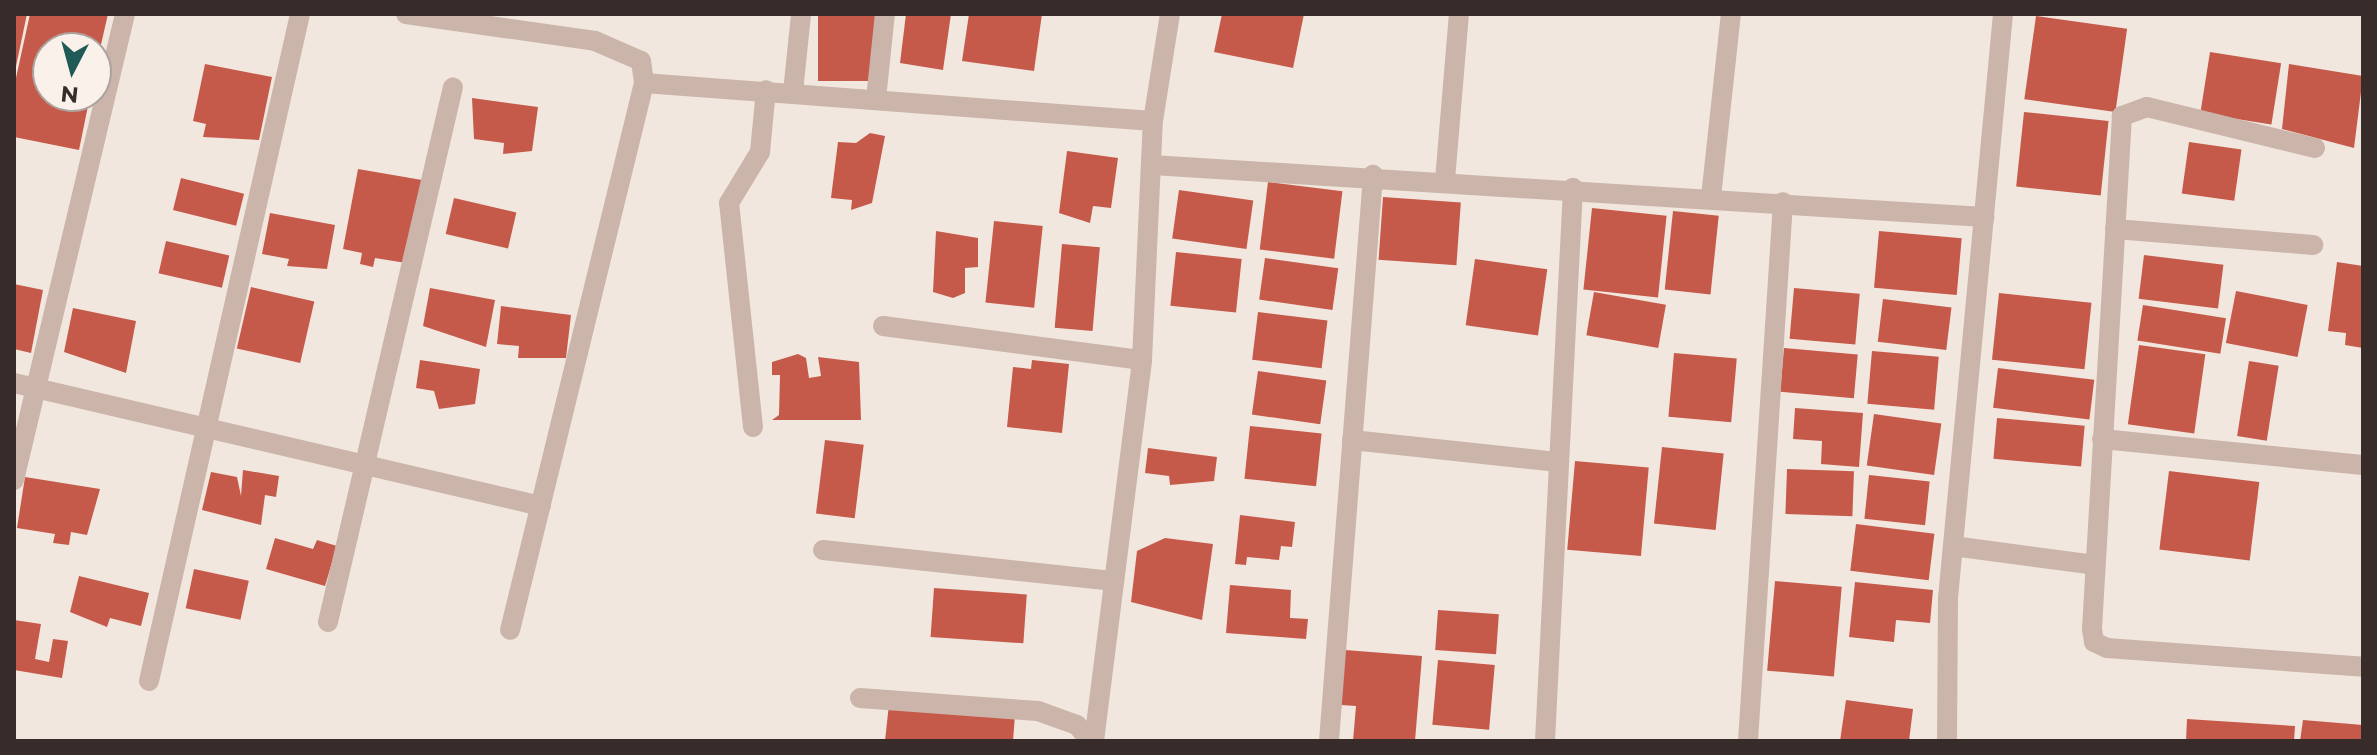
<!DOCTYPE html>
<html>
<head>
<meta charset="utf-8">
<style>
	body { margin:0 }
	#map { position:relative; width:2377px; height:755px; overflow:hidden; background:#f2e7de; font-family:Montserrat,sans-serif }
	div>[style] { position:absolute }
	.building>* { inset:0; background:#c55a4a; transform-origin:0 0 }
	.minor>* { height:20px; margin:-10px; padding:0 10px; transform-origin:10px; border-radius:10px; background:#cbb5aa }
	span { translate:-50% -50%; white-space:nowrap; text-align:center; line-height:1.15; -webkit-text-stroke:7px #faf1eb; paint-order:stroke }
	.frame { position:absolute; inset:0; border:16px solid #382c2a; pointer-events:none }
	.north { position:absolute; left:32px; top:32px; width:80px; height:80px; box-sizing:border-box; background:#faf1eb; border:2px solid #aca29e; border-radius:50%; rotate:186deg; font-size:22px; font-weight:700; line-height:32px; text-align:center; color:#382c2a }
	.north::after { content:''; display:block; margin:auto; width:28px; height:36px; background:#1f5a57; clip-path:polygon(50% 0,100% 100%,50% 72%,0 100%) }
</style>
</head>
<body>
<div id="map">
	<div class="building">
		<i style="clip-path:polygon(14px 14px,27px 14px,15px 71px,14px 71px)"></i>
		<i style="clip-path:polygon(30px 14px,108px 14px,97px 62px,96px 48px,48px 48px,48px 96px,90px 96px,79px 150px,14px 137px,14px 87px)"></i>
		<i style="left:818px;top:14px;width:58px;height:67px"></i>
		<i style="clip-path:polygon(906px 14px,951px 14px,943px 70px,900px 63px)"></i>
		<i style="clip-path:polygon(969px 14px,1042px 14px,1034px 71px,962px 61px)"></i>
		<i style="clip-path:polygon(1222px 14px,1304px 14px,1293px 68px,1214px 52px)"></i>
		<i style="left:2036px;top:16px;width:92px;height:84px;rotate:8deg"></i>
		<i style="left:2210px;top:52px;width:72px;height:62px;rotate:9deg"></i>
		<i style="clip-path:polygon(205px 64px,272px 77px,259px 140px,203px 137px,206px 124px,193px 121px)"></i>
		<i style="clip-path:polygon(2289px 64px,2363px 76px,2354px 148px,2282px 129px)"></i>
		<i style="clip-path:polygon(472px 98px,538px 107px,532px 151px,503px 154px,504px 143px,474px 139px)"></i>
		<i style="left:2024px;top:112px;width:85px;height:75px;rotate:6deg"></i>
		<i style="clip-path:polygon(870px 133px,885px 136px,872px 203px,851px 210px,852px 200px,831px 198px,838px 142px,856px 143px)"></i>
		<i style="left:2189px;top:142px;width:53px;height:52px;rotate:8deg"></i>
		<i style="clip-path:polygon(1067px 151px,1118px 158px,1111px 208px,1093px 206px,1090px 223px,1059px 213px)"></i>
		<i style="clip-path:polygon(358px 169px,422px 180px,406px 263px,375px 258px,373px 267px,360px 264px,362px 253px,343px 249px)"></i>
		<i style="left:181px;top:178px;width:65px;height:33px;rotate:14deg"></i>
		<i style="left:1268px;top:182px;width:75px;height:68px;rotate:7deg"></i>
		<i style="left:1179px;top:190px;width:75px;height:49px;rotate:8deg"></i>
		<i style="left:1383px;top:197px;width:78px;height:63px;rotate:4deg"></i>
		<i style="left:454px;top:198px;width:64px;height:37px;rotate:13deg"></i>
		<i style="left:1592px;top:208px;width:75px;height:82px;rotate:6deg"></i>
		<i style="left:1673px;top:211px;width:46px;height:79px;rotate:6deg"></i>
		<i style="clip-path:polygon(270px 213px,335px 225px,327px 269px,287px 266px,289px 259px,262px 254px)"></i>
		<i style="left:994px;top:221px;width:49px;height:82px;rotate:6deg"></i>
		<i style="clip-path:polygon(936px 231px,978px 238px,978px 267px,965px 268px,965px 293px,953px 298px,933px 292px)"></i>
		<i style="left:1879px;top:231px;width:83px;height:57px;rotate:5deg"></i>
		<i style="left:166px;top:241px;width:65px;height:33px;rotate:13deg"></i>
		<i style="left:1062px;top:244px;width:38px;height:84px;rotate:5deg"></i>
		<i style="left:1176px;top:252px;width:66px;height:54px;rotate:6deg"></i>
		<i style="left:2144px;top:255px;width:80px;height:44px;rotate:7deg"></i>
		<i style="left:1265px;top:258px;width:74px;height:42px;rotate:8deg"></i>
		<i style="left:1475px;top:259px;width:73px;height:67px;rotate:8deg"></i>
		<i style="clip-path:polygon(2337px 262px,2363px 266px,2363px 348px,2345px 345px,2346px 333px,2328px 331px)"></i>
		<i style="clip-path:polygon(14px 284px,43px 290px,31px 353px,14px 349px)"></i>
		<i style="left:251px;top:287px;width:65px;height:63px;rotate:13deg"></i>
		<i style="clip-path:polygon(430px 288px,495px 300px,486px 347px,423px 326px)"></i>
		<i style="left:1794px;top:288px;width:66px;height:51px;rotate:5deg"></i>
		<i style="left:2236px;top:291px;width:73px;height:53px;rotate:11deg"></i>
		<i style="left:1594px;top:292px;width:73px;height:44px;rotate:10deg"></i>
		<i style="left:1999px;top:293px;width:93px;height:67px;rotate:6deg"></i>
		<i style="left:1883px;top:299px;width:69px;height:43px;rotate:7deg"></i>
		<i style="left:2143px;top:305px;width:84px;height:36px;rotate:9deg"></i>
		<i style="clip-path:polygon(501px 306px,571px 315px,566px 358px,518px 358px,519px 346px,497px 344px)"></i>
		<i style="clip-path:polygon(73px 308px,136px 321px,126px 373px,64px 352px)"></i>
		<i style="left:1258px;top:312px;width:70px;height:48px;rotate:7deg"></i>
		<i style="left:2139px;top:345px;width:67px;height:80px;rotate:8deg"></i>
		<i style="left:1784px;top:348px;width:74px;height:44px;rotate:5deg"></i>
		<i style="left:1872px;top:351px;width:67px;height:53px;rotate:5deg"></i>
		<i style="left:1674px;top:353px;width:63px;height:64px;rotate:5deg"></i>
		<i style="clip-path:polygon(798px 354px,806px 358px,809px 378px,821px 376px,818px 357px,859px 362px,861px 420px,772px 420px,779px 415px,780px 375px,772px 375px,772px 362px)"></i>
		<i style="clip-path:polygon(420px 360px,480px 369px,475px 404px,439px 409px,434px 391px,416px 388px)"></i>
		<i style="clip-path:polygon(1032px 360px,1069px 364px,1062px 433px,1007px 427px,1013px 367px,1031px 369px)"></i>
		<i style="left:2249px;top:361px;width:30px;height:76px;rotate:9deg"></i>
		<i style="left:1998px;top:368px;width:97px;height:40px;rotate:7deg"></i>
		<i style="left:1258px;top:371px;width:69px;height:44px;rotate:8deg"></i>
		<i style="clip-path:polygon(1795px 408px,1863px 413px,1859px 467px,1821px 464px,1822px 441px,1793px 439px)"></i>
		<i style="left:1874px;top:414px;width:68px;height:52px;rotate:8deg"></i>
		<i style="left:1997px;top:418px;width:88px;height:41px;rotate:5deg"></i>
		<i style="left:1250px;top:426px;width:72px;height:53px;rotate:6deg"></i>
		<i style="left:825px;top:440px;width:39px;height:74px;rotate:7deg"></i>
		<i style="left:1662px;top:447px;width:62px;height:77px;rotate:6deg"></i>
		<i style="clip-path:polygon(1148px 448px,1217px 457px,1214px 481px,1170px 485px,1169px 476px,1145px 473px)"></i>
		<i style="left:1575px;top:461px;width:74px;height:89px;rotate:5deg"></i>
		<i style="left:1787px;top:469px;width:67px;height:45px;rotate:2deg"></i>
		<i style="clip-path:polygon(243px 470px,279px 476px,276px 497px,265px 495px,261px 525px,202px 510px,211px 472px,237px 477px,241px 496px)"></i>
		<i style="left:2169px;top:471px;width:91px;height:79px;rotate:7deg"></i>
		<i style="left:1869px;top:475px;width:61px;height:44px;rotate:6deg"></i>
		<i style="clip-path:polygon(25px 477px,100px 489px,87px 535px,71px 532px,69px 545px,53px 543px,55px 534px,17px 528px)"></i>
		<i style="clip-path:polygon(1240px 515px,1295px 522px,1292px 547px,1281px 546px,1279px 560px,1247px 557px,1246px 565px,1235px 564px)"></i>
		<i style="left:1856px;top:524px;width:79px;height:47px;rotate:7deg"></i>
		<i style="clip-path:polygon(275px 538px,313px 549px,317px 540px,337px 546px,325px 586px,266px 569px)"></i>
		<i style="clip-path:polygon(1165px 538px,1213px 544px,1202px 620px,1131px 602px,1137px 551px)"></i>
		<i style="left:194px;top:569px;width:56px;height:40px;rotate:12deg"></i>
		<i style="clip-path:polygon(79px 576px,149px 593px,141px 626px,110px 618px,107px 627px,70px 612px)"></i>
		<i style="left:1775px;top:581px;width:67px;height:90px;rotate:5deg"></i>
		<i style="clip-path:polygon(1855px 582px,1933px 590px,1930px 623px,1896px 620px,1894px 642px,1849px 637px)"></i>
		<i style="clip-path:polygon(1230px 585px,1291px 590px,1290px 618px,1308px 619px,1306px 639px,1226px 633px)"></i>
		<i style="left:934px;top:588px;width:93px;height:49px;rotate:4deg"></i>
		<i style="left:1438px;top:610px;width:61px;height:40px;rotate:4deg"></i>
		<i style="clip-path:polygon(14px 620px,41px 624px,35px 659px,49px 662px,53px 639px,68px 641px,62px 678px,14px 670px)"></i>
		<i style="clip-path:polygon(1345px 650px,1422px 656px,1415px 741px,1353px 741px,1356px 706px,1341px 705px)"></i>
		<i style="left:1438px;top:660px;width:57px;height:65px;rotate:5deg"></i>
		<i style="clip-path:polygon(1846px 700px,1913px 709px,1909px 741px,1840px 741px)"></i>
		<i style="clip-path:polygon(889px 704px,1015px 715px,1013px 741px,885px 741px)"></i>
		<i style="clip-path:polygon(2187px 719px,2295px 726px,2294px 741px,2186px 741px)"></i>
		<i style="clip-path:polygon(2303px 720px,2363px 725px,2363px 741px,2300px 741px)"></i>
	</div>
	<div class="minor">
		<i style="left:406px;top:14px;width:191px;rotate:8.1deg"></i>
		<i style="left:595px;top:41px;width:50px;rotate:23.5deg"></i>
		<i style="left:641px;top:61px;width:22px;rotate:82deg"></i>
		<i style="left:644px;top:83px;width:563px;rotate:103.76deg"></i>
		<i style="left:644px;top:83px;width:510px;rotate:4.27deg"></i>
		<i style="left:793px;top:92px;width:78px;rotate:-84.1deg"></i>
		<i style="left:876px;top:99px;width:85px;rotate:-84deg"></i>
		<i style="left:2315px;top:148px;width:173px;rotate:-166.3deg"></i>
		<i style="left:2147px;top:107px;width:27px;rotate:160deg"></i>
		<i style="left:2122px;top:116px;width:514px;rotate:93.35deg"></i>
		<i style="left:2092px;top:629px;width:13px;rotate:81deg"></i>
		<i style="left:2094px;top:642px;width:14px;rotate:25deg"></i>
		<i style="left:2107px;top:648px;width:257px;rotate:4.2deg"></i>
		<i style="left:1152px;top:165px;width:834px;rotate:3.58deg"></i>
		<i style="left:1445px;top:180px;width:167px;rotate:-85.2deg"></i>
		<i style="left:1711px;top:197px;width:184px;rotate:-83.8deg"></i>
		<i style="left:2115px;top:229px;width:199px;rotate:4.6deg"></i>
		<i style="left:883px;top:326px;width:261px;rotate:7.5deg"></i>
		<i style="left:14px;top:383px;width:541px;rotate:13.14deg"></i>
		<i style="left:753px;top:427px;width:225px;rotate:-96.1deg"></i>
		<i style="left:729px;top:203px;width:60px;rotate:-58.7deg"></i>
		<i style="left:760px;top:152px;width:62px;rotate:-84.5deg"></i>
		<i style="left:2102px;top:439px;width:262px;rotate:5.7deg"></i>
		<i style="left:1352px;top:440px;width:208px;rotate:6.1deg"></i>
		<i style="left:14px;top:480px;width:479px;rotate:-76.6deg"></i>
		<i style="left:1953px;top:546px;width:143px;rotate:7.6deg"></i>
		<i style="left:823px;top:550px;width:293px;rotate:6.1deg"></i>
		<i style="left:328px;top:622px;width:549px;rotate:-76.85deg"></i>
		<i style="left:149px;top:681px;width:684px;rotate:-77.24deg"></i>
		<i style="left:860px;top:698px;width:178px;rotate:4.2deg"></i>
		<i style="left:1038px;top:711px;width:41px;rotate:19.7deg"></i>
		<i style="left:1077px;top:725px;width:21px;rotate:51deg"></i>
		<i style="left:1094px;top:741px;width:384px;rotate:-82.8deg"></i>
		<i style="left:1142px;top:360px;width:239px;rotate:-87.4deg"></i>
		<i style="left:1153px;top:121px;width:108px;rotate:-81deg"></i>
		<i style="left:1329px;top:741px;width:568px;rotate:-85.55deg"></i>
		<i style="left:1545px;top:741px;width:554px;rotate:-87.1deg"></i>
		<i style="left:1748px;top:741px;width:540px;rotate:-86.28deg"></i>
		<i style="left:1947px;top:741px;width:143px;rotate:-89.6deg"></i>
		<i style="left:1948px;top:598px;width:587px;rotate:-84.62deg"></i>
	</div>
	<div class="frame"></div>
	<div class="north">N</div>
</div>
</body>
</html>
